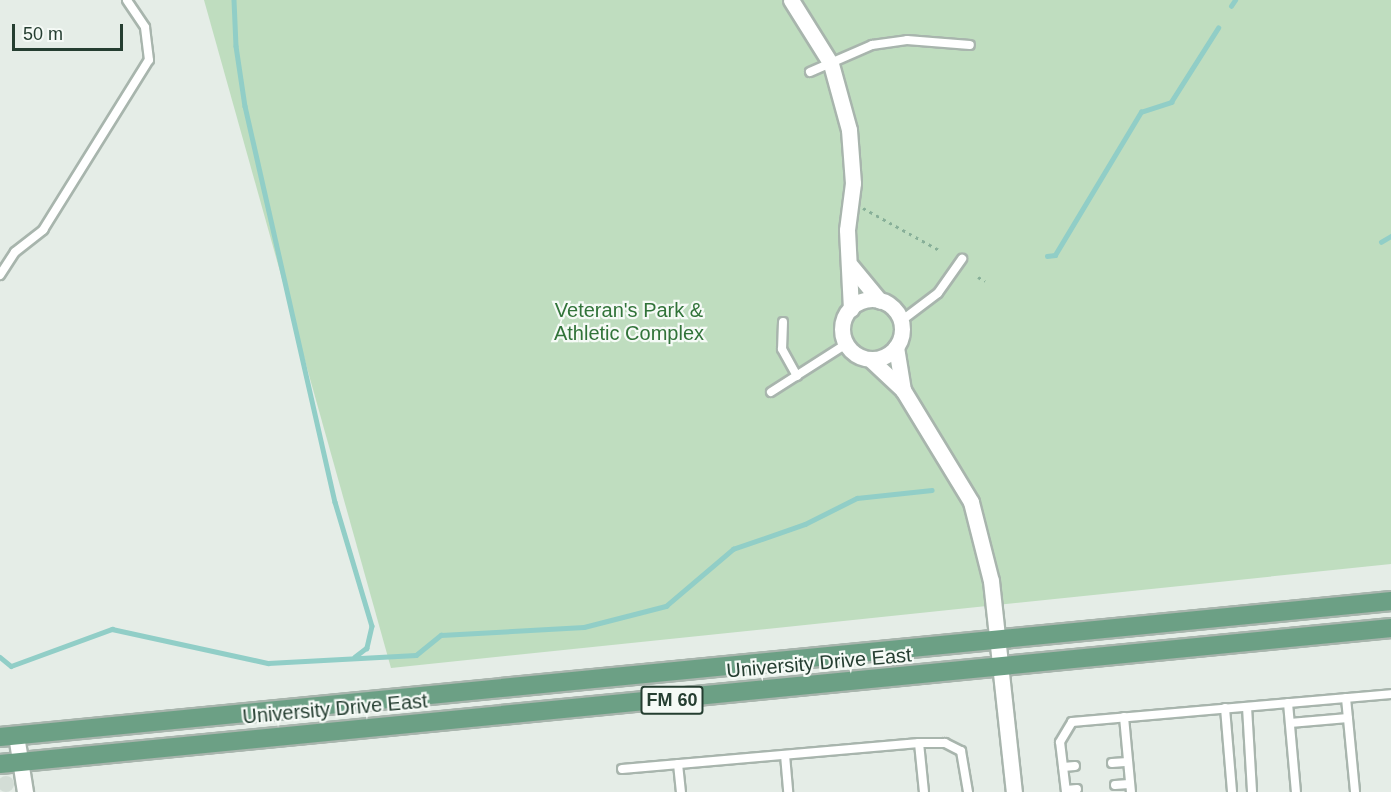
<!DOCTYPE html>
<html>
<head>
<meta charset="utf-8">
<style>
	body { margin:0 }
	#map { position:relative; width:1391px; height:792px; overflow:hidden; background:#e5ede7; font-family:Arial,sans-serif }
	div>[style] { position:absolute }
	.built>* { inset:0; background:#d3ddd6 }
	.round { border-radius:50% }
	.green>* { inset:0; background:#bfddbf }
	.stream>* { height:4.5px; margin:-2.25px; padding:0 2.25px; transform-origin:2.25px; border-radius:2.25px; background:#91cec7 }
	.path>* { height:3px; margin-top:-1.5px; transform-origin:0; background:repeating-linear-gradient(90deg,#87af98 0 3px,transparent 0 7.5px) }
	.roads { filter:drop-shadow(2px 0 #a8b5ad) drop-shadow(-2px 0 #a8b5ad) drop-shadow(0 2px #a8b5ad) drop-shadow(0 -2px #a8b5ad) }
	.lane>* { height:8px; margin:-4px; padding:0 4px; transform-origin:4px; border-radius:4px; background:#fff }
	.street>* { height:15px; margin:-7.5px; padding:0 7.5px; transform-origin:7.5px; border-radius:7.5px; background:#fff }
	.street>.ring { margin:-7.5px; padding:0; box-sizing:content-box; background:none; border:15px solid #fff; border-radius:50% }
	.primary>* { height:18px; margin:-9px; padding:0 9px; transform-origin:9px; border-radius:9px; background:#6ca085 }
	span { translate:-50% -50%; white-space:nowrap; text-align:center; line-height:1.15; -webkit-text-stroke:4.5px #f5faf6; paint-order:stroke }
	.shield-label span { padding:2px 4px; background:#f5faf6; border:2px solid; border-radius:4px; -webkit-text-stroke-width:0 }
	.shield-label { font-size:18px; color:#253e31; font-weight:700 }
	.park-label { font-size:20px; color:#317339 }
	.street-label { font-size:20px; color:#253e31 }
	.scale { position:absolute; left:12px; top:24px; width:111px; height:27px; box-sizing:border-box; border:3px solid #253e31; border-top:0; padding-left:8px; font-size:18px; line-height:21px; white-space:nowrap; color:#253e31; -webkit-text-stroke:4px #f5faf6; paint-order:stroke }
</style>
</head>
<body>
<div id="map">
	<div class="built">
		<i class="round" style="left:-2px;top:776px;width:16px;height:16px"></i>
	</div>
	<div class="green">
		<i style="clip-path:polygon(204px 0,1391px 0,1391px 564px,391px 668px)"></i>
	</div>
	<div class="stream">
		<i style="left:234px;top:0;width:46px;rotate:87.5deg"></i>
		<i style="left:236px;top:46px;width:61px;rotate:81.5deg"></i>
		<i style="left:245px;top:106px;width:406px;rotate:77.2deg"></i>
		<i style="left:335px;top:502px;width:129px;rotate:73.4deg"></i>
		<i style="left:372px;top:626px;width:23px;rotate:103deg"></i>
		<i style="left:367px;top:648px;width:15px;rotate:143deg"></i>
		<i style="left:1231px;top:6px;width:7px;rotate:-56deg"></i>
		<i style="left:1381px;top:242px;width:12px;rotate:-31deg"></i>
		<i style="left:1047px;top:256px;width:8px;rotate:-7deg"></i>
		<i style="left:1055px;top:255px;width:167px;rotate:-59deg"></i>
		<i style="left:1141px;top:112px;width:32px;rotate:-18deg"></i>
		<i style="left:1171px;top:102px;width:88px;rotate:-57.6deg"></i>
		<i style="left:0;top:657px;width:14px;rotate:39deg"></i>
		<i style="left:11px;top:666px;width:108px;rotate:-20.1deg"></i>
		<i style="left:112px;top:629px;width:160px;rotate:12.3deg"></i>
		<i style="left:268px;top:663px;width:148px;rotate:-3.1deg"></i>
		<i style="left:416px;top:655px;width:32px;rotate:-39deg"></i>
		<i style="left:441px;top:635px;width:143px;rotate:-3.2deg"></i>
		<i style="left:584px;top:627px;width:85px;rotate:-14.4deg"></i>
		<i style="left:666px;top:606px;width:88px;rotate:-40.4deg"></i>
		<i style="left:733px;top:549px;width:76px;rotate:-19.1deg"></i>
		<i style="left:805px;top:524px;width:58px;rotate:-26.6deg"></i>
		<i style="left:857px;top:498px;width:75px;rotate:-6.1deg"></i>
	</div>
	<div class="path">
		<i style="left:863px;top:208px;width:89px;rotate:28.9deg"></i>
		<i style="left:978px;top:277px;width:8px;rotate:30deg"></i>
	</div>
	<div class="roads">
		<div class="lane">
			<i style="left:810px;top:72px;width:68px;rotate:-23.5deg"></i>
			<i style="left:872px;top:45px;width:35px;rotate:-8deg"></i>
			<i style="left:907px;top:40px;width:63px;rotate:4.5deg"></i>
			<i style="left:0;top:275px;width:27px;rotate:-57deg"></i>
			<i style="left:15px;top:252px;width:36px;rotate:-38deg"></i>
			<i style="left:43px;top:230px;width:200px;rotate:-58.1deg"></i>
			<i style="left:149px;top:60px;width:33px;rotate:-97deg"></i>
			<i style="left:145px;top:27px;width:32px;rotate:-124deg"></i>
			<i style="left:901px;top:321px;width:46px;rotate:-37.1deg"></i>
			<i style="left:938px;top:293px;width:42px;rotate:-54.8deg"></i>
			<i style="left:783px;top:322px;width:27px;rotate:92deg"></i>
			<i style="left:782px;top:349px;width:31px;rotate:61deg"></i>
			<i style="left:771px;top:392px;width:89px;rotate:-32.6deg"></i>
			<i style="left:1346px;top:698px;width:94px;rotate:84.5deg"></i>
			<i style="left:1288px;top:703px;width:89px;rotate:84.9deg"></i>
			<i style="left:1247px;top:707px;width:85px;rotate:86.6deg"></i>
			<i style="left:1225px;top:708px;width:84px;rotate:85.2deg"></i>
			<i style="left:1124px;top:717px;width:75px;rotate:84.7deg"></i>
			<i style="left:1290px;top:723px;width:58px;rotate:-4.9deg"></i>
			<i style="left:919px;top:743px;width:26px"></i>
			<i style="left:945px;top:743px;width:18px;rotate:27deg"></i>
			<i style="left:961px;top:751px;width:42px;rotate:80.3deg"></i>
			<i style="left:785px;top:755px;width:37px;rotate:85deg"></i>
			<i style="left:1112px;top:763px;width:16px;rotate:-4deg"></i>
			<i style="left:678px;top:764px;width:28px;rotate:84deg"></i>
			<i style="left:1063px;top:767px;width:12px;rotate:-5deg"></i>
			<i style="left:622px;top:769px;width:298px;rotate:-5deg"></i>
			<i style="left:919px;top:743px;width:49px;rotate:84.2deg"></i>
			<i style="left:1115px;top:785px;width:15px;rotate:-4deg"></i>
			<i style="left:1066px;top:790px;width:11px;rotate:-5deg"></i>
			<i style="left:1066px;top:792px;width:50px;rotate:-96.8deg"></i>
			<i style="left:1060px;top:742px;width:23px;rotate:-59deg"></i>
			<i style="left:1072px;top:722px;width:320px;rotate:-5deg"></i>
		</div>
		<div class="street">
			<i style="left:791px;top:0;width:75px;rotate:58deg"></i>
			<i style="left:831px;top:64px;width:68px;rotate:74.7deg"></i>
			<i style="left:849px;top:130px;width:53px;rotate:85.7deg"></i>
			<i style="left:853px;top:183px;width:47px;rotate:97.3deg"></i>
			<i style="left:847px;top:230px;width:79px;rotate:87.1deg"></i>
			<i style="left:851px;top:266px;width:45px;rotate:50.4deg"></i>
			<i class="ring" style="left:842px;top:299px;width:45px;height:45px"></i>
			<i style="left:896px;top:347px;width:44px;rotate:80.8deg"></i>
			<i style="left:870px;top:359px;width:45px;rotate:43.2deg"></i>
			<i style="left:903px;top:390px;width:131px;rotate:58.7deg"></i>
			<i style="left:971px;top:502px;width:81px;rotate:75.8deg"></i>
			<i style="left:991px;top:581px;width:212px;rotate:83.8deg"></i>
			<i style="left:16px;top:735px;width:58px;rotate:81deg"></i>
		</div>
		<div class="primary">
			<i style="left:0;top:737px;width:1398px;rotate:-5.58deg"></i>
			<i style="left:0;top:764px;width:1398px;rotate:-5.58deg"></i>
		</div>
	</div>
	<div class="shield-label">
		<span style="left:672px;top:700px">FM 60</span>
	</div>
	<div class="park-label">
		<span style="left:629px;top:322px">Veteran's Park &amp;<br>Athletic Complex</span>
	</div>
	<div class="street-label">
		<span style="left:819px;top:663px;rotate:-5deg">University Drive East</span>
		<span style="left:335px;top:709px;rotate:-5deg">University Drive East</span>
	</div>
	<div class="scale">50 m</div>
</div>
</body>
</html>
